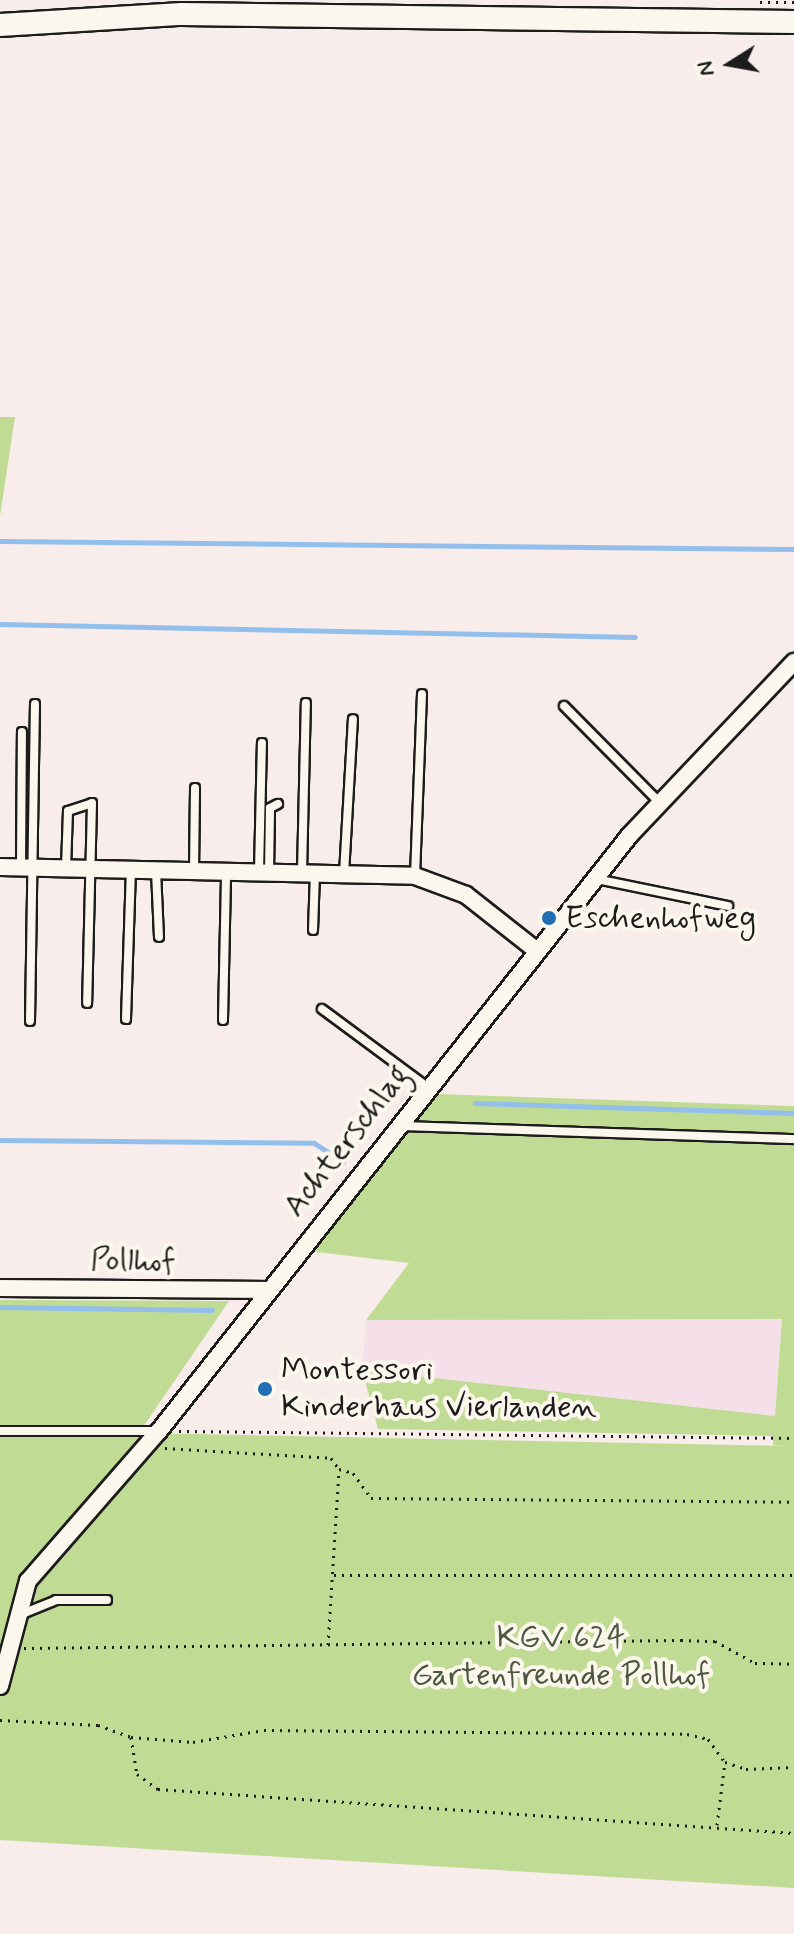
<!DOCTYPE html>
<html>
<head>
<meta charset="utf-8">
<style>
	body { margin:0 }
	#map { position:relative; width:794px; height:1934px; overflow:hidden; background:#f8edeb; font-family:Mynerve,sans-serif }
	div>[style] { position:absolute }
	.built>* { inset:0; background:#f5e0ea }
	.green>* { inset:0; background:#c0dc94 }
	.stream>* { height:5px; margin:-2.5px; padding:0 2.5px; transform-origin:2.5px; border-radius:2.5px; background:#93bfec }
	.path>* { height:3px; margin-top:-1.5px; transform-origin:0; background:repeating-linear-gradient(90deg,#1c1c1c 0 2px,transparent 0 8px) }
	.roads { filter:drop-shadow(2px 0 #1c1c1c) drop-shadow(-2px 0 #1c1c1c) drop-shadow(0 2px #1c1c1c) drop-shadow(0 -2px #1c1c1c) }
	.service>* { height:8px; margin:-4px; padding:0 4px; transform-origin:4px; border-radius:4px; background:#fbf7ec }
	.minor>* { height:16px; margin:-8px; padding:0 8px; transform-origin:8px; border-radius:8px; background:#fbf7ec }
	.secondary>* { height:22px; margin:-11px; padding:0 11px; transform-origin:11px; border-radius:11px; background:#fbf7ec }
	.dots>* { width:22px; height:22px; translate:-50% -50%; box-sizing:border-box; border:4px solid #fbf7ec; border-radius:50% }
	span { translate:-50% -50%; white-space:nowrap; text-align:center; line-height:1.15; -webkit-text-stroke:8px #fbf7ec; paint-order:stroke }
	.poi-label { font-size:32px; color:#1c1c1c }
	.left { translate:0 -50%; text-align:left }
	.street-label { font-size:32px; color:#1c1c1c }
	.park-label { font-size:32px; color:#4d5640 }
	.north { position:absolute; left:690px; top:24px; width:80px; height:80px; -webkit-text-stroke:6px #fbf7ec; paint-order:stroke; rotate:259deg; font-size:22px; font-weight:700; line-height:32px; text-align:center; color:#1c1c1c }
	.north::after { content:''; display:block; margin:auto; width:28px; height:36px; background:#1c1c1c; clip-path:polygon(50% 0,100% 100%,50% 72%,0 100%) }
</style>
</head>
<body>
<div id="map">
	<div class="built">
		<i style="clip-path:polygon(782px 1319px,775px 1416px,362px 1370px,366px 1320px)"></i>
	</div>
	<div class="green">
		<i style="clip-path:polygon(0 417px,15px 417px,0 516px)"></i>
		<i style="clip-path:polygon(436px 1094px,794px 1106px,794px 1888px,0 1840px,0 1300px,229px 1301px,139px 1433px,788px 1446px,773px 1445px,773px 1436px,378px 1429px,362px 1370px,775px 1416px,782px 1319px,366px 1320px,409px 1263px,308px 1251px)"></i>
	</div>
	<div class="stream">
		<i style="left:0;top:541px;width:794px;rotate:0.58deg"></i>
		<i style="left:0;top:624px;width:635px;rotate:1.17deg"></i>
		<i style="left:475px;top:1103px;width:319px;rotate:1.8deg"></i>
		<i style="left:0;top:1140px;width:314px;rotate:0.5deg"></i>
		<i style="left:314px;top:1143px;width:35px;rotate:33deg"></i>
		<i style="left:0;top:1307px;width:212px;rotate:0.8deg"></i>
	</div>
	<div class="path">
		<i style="left:760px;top:2px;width:34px"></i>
		<i style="left:179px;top:1431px;width:615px;rotate:0.65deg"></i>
		<i style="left:165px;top:1448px;width:166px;rotate:3.4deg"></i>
		<i style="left:331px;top:1458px;width:14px;rotate:54deg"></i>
		<i style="left:334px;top:1575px;width:460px"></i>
		<i style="left:328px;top:1645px;width:176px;rotate:-86.4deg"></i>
		<i style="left:339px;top:1469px;width:15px;rotate:16deg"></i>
		<i style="left:353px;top:1473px;width:31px;rotate:54deg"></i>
		<i style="left:371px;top:1498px;width:423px;rotate:0.5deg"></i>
		<i style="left:24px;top:1648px;width:657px;rotate:-0.7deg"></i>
		<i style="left:681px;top:1640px;width:34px;rotate:2deg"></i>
		<i style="left:715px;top:1641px;width:46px;rotate:28.8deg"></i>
		<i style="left:755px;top:1663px;width:39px;rotate:1deg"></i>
		<i style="left:0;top:1720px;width:98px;rotate:2.9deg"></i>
		<i style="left:98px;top:1725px;width:35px;rotate:20deg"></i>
		<i style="left:131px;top:1737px;width:62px;rotate:4.6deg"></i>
		<i style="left:193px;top:1742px;width:72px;rotate:-9.6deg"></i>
		<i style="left:264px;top:1730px;width:423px;rotate:0.5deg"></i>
		<i style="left:687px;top:1734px;width:22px;rotate:13deg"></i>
		<i style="left:708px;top:1739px;width:29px;rotate:54deg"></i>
		<i style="left:725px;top:1762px;width:22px;rotate:18deg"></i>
		<i style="left:746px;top:1769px;width:48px;rotate:-2.4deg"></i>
		<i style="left:131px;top:1737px;width:37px;rotate:81deg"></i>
		<i style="left:137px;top:1774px;width:26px;rotate:36deg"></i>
		<i style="left:158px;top:1789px;width:638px;rotate:3.96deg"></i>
		<i style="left:717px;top:1825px;width:64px;rotate:-82.8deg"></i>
	</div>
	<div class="roads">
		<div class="service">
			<i style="left:564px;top:706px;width:136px;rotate:45.3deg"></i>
			<i style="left:21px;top:867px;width:135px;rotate:-89.6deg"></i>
			<i style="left:66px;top:868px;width:57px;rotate:-88deg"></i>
			<i style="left:68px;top:811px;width:25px;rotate:-18deg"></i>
			<i style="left:92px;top:803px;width:200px;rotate:91.4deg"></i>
			<i style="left:156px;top:871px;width:66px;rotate:87.4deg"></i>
			<i style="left:194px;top:871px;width:83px;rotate:-89.3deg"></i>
			<i style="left:259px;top:872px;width:129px;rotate:-88.7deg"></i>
			<i style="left:269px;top:873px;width:65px;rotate:-89.1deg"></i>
			<i style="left:270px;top:808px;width:9px;rotate:-27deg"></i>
			<i style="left:302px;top:873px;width:170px;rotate:-88.7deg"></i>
			<i style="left:344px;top:874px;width:155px;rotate:-86.7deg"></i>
			<i style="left:415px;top:876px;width:182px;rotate:-87.8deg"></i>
			<i style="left:596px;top:879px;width:135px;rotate:11.6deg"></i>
			<i style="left:313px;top:930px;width:56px;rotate:-88deg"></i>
			<i style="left:322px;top:1009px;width:129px;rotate:36.5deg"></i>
			<i style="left:126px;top:1019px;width:149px;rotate:-88.1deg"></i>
			<i style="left:223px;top:1020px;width:148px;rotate:-88.8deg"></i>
			<i style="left:30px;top:1021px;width:317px;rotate:-89.1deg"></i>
			<i style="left:399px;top:1126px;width:395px;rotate:1.9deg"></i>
			<i style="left:0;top:1431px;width:158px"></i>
			<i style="left:22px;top:1614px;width:37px;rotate:-22deg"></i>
			<i style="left:56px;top:1600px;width:51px"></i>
		</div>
		<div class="minor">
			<i style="left:0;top:867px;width:415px;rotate:1.2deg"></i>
			<i style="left:415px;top:876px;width:54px;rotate:20.4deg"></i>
			<i style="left:466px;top:895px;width:89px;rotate:38.2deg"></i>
			<i style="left:0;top:1288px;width:265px;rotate:0.4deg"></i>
			<i style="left:0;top:1686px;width:109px;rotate:-75.1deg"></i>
			<i style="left:28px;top:1581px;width:199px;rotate:-48.9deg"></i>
			<i style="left:159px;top:1431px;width:758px;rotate:-51.69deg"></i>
			<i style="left:629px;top:836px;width:240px;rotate:-46.5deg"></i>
		</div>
		<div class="secondary">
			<i style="left:0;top:25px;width:182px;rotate:-3.5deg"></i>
			<i style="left:182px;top:14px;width:612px;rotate:0.75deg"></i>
		</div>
	</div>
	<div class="dots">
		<i style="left:549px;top:918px;background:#1f6fb2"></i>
		<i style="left:265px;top:1389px;background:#1f6fb2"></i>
	</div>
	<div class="poi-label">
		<span class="left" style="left:565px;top:918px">Eschenhofweg</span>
		<span class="left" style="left:281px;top:1389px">Montessori<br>Kinderhaus Vierlanden</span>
	</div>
	<div class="street-label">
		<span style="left:347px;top:1141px;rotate:-52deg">Achterschlag</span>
		<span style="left:133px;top:1261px;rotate:1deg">Pollhof</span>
	</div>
	<div class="park-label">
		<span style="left:561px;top:1657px">KGV 624<br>Gartenfreunde Pollhof</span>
	</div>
	<div class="north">N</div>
</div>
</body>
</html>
